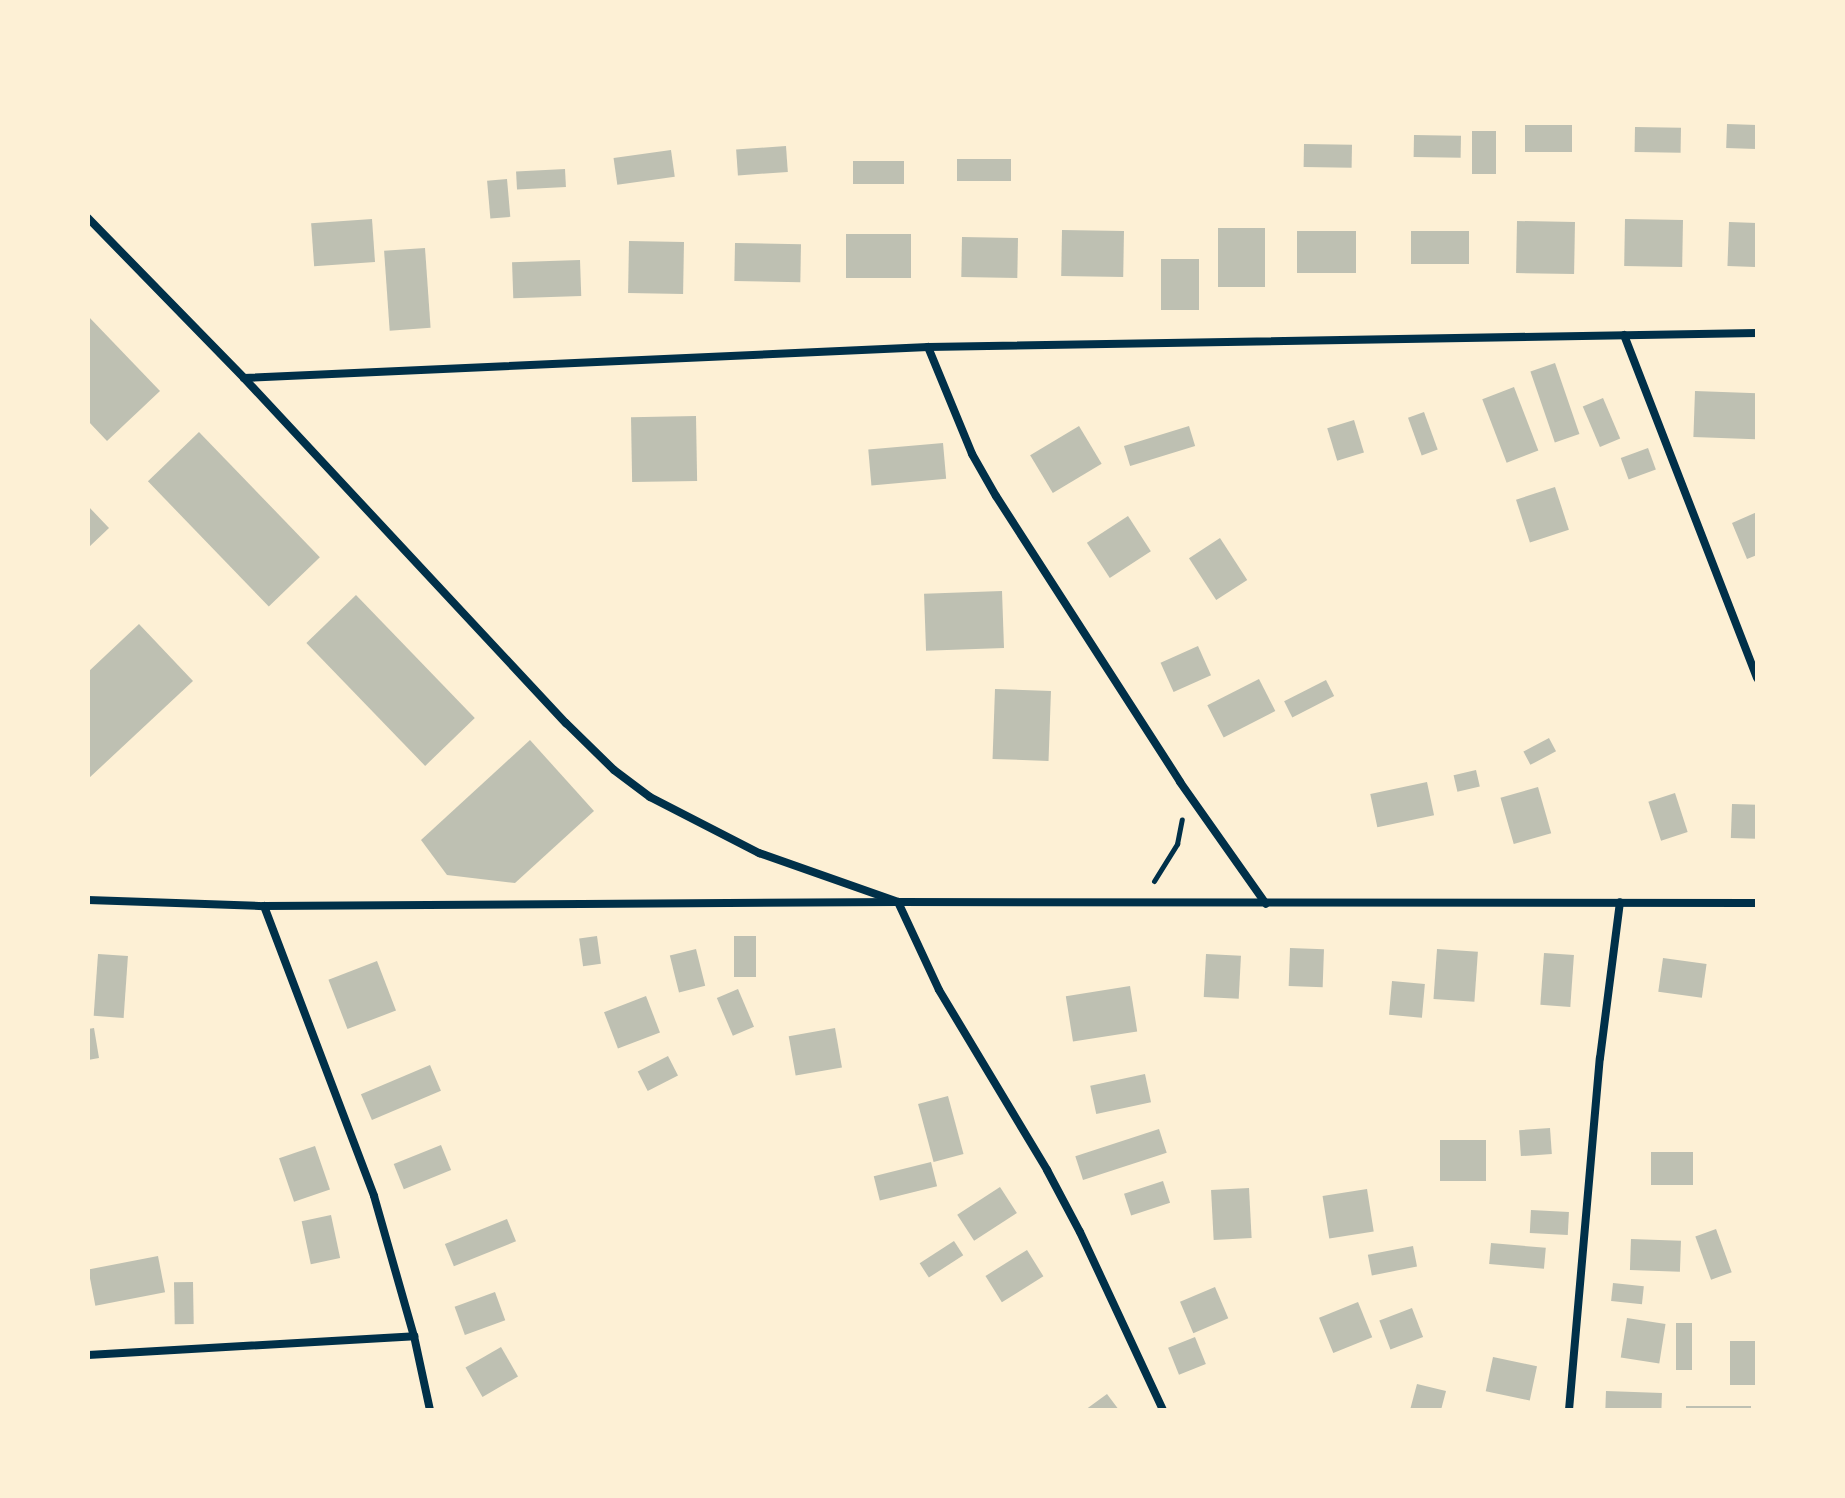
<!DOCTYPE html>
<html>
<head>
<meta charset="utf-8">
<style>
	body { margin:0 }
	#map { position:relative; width:1845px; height:1498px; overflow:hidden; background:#fdf0d5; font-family:Raleway,sans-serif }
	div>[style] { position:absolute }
	.building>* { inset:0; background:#bec0b2; transform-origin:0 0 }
	.path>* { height:5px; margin:-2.5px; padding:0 2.5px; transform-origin:2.5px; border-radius:2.5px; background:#003049 }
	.minor>* { height:8px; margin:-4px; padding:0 4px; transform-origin:4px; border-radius:4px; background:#003049 }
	span { translate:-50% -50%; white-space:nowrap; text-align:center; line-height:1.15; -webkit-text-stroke:8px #fdf0d5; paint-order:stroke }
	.frame { position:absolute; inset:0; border:90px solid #fdf0d5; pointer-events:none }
</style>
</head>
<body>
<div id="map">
	<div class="building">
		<i style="left:1727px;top:124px;width:30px;height:24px;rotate:2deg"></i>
		<i style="left:1525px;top:125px;width:47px;height:27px"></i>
		<i style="left:1635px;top:127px;width:46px;height:25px;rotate:1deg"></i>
		<i style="left:1472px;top:131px;width:24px;height:43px"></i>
		<i style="left:1414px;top:135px;width:47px;height:22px;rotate:1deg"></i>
		<i style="left:1304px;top:144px;width:48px;height:23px;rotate:1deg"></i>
		<i style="left:786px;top:146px;width:26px;height:50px;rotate:86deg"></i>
		<i style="left:671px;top:150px;width:27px;height:58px;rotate:82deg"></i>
		<i style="left:957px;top:159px;width:54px;height:22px"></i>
		<i style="left:853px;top:161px;width:51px;height:23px"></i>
		<i style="left:565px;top:169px;width:18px;height:49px;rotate:87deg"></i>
		<i style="left:507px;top:179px;width:38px;height:20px;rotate:85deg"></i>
		<i style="left:372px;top:219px;width:43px;height:61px;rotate:86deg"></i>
		<i style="left:1625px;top:219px;width:58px;height:47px;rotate:1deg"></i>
		<i style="left:1517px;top:221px;width:58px;height:52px;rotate:1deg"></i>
		<i style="left:1729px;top:222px;width:28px;height:44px;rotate:2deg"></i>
		<i style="left:1218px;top:228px;width:47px;height:59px"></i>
		<i style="left:1062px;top:230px;width:62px;height:46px;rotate:1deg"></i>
		<i style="left:1297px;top:231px;width:59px;height:42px"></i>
		<i style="left:1411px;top:231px;width:58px;height:33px"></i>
		<i style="left:846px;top:234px;width:65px;height:44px"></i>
		<i style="left:962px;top:237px;width:56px;height:40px;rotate:1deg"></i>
		<i style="left:629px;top:241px;width:55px;height:52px;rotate:1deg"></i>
		<i style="left:735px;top:243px;width:66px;height:38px;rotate:1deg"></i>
		<i style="left:425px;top:248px;width:80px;height:41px;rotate:86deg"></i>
		<i style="left:1161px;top:259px;width:38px;height:51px"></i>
		<i style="left:580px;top:260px;width:36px;height:68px;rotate:88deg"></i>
		<i style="clip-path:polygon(88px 316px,160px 391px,107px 441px,88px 421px)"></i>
		<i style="left:1555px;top:363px;width:75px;height:26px;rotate:71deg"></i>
		<i style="left:1514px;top:387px;width:68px;height:34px;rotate:69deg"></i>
		<i style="left:1695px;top:391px;width:62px;height:46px;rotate:2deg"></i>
		<i style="left:1603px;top:398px;width:44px;height:22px;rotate:67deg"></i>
		<i style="left:1424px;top:412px;width:40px;height:17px;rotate:70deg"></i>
		<i style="left:696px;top:416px;width:65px;height:65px;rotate:89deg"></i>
		<i style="left:1354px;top:420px;width:34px;height:28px;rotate:73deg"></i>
		<i style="left:1079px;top:426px;width:44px;height:57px;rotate:59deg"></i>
		<i style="left:1189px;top:426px;width:21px;height:68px;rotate:73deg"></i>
		<i style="left:199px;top:432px;width:174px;height:71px;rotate:46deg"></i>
		<i style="left:943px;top:443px;width:36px;height:75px;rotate:85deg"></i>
		<i style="left:1648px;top:448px;width:23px;height:29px;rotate:70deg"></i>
		<i style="left:1555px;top:487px;width:45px;height:41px;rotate:72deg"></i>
		<i style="clip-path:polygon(88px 506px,109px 528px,88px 548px)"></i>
		<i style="clip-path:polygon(1757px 512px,1757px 555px,1747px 559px,1732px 523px)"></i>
		<i style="left:1128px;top:516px;width:42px;height:49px;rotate:57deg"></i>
		<i style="left:1220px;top:538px;width:50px;height:37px;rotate:57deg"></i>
		<i style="left:1002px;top:591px;width:57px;height:78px;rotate:88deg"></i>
		<i style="left:356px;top:595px;width:171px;height:69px;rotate:46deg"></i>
		<i style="clip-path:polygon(139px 624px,193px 681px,88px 779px,88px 672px)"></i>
		<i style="left:1198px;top:646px;width:32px;height:41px;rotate:66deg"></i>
		<i style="left:1259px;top:679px;width:36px;height:58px;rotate:63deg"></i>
		<i style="left:1326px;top:680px;width:18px;height:47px;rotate:63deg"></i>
		<i style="left:995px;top:689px;width:56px;height:70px;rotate:2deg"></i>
		<i style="left:1549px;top:738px;width:15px;height:29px;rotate:62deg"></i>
		<i style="clip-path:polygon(530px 740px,594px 811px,515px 883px,447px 875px,421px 840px)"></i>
		<i style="left:1476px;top:770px;width:17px;height:23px;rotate:77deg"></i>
		<i style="left:1427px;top:782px;width:34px;height:58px;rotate:78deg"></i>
		<i style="left:1538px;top:787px;width:48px;height:39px;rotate:74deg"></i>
		<i style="left:1675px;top:793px;width:41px;height:28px;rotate:72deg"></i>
		<i style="left:1732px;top:804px;width:25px;height:34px;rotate:2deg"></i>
		<i style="left:597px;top:936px;width:28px;height:18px;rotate:82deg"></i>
		<i style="left:734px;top:936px;width:22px;height:41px"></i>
		<i style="left:1290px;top:948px;width:34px;height:38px;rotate:2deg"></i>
		<i style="left:696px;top:949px;width:38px;height:27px;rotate:76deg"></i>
		<i style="left:1437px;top:949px;width:41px;height:50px;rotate:4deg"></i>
		<i style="left:1544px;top:953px;width:30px;height:52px;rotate:4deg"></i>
		<i style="left:98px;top:954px;width:30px;height:62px;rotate:4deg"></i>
		<i style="left:1206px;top:954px;width:35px;height:43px;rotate:3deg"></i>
		<i style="left:1663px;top:958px;width:44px;height:34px;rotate:8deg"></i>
		<i style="left:377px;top:961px;width:53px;height:52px;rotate:69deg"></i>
		<i style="left:1392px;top:981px;width:33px;height:34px;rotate:5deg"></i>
		<i style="left:1130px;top:986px;width:46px;height:65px;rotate:81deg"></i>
		<i style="left:738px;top:989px;width:41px;height:23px;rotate:67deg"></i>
		<i style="left:646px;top:996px;width:39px;height:45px;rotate:69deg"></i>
		<i style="clip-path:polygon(94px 1028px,99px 1058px,88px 1060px,88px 1029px)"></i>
		<i style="left:835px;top:1028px;width:40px;height:47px;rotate:80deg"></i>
		<i style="left:668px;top:1056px;width:22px;height:34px;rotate:63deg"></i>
		<i style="left:430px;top:1065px;width:28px;height:75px;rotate:67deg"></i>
		<i style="left:1145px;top:1074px;width:29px;height:56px;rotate:78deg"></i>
		<i style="left:948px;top:1096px;width:60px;height:31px;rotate:75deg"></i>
		<i style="left:1550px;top:1128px;width:26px;height:31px;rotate:86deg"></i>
		<i style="left:1159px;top:1129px;width:25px;height:88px;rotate:72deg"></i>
		<i style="left:1440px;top:1140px;width:46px;height:41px"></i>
		<i style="left:441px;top:1145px;width:27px;height:51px;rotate:68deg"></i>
		<i style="left:315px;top:1146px;width:46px;height:38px;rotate:71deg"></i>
		<i style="left:1651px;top:1152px;width:42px;height:33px"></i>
		<i style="left:931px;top:1162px;width:25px;height:59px;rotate:76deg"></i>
		<i style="left:1163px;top:1181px;width:23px;height:41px;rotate:72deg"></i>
		<i style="left:1000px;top:1187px;width:31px;height:51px;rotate:57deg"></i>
		<i style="left:1249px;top:1188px;width:50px;height:38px;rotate:87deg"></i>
		<i style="left:1367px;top:1189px;width:43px;height:45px;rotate:81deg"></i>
		<i style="left:1531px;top:1210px;width:38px;height:23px;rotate:3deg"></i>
		<i style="left:331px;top:1215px;width:44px;height:30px;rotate:78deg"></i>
		<i style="left:507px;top:1219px;width:24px;height:67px;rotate:68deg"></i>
		<i style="left:1716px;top:1229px;width:46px;height:22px;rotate:70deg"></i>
		<i style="left:1631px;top:1239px;width:50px;height:31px;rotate:2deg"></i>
		<i style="left:954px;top:1241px;width:17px;height:41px;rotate:57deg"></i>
		<i style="left:1491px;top:1243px;width:55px;height:21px;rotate:5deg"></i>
		<i style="left:1413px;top:1246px;width:21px;height:46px;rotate:79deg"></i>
		<i style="left:1027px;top:1250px;width:31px;height:49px;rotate:58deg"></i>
		<i style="left:158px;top:1256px;width:37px;height:71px;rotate:79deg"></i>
		<i style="left:193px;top:1282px;width:42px;height:19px;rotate:89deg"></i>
		<i style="left:1613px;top:1283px;width:31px;height:18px;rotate:6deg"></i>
		<i style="left:1215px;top:1287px;width:34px;height:38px;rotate:67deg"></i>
		<i style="left:495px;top:1292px;width:30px;height:43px;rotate:70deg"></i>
		<i style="left:1358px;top:1302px;width:38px;height:42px;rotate:68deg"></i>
		<i style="left:1412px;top:1308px;width:31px;height:35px;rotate:69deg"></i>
		<i style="left:1627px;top:1318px;width:39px;height:40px;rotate:9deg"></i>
		<i style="left:1676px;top:1323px;width:16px;height:47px"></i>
		<i style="left:1195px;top:1337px;width:29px;height:29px;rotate:68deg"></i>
		<i style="left:1730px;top:1341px;width:27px;height:44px"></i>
		<i style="left:501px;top:1347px;width:34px;height:41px;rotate:60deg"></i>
		<i style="left:1493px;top:1357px;width:45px;height:35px;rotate:12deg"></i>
		<i style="clip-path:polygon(1417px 1384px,1446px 1391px,1441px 1410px,1410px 1410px)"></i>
		<i style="left:1606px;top:1391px;width:56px;height:19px;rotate:2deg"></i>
		<i style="clip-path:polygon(1107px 1394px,1119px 1410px,1085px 1410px)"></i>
		<i style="left:1686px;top:1406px;width:65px;height:4px"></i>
	</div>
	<div class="path">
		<i style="left:1154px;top:881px;width:44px;rotate:-58.1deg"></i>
		<i style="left:1177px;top:844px;width:25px;rotate:-79deg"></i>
	</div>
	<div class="minor">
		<i style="left:88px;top:218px;width:223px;rotate:45.7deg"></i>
		<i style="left:244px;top:378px;width:472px;rotate:47deg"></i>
		<i style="left:566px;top:723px;width:67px;rotate:44.4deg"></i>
		<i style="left:614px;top:770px;width:45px;rotate:36.9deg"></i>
		<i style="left:650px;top:797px;width:123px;rotate:27.2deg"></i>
		<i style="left:759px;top:853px;width:147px;rotate:19.4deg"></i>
		<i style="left:898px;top:902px;width:97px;rotate:65deg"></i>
		<i style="left:939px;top:990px;width:210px;rotate:59deg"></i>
		<i style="left:1047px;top:1170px;width:70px;rotate:62deg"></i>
		<i style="left:1080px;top:1232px;width:196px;rotate:65deg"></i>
		<i style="left:1624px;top:335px;width:368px;rotate:68.8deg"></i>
		<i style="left:928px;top:347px;width:116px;rotate:67.6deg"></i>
		<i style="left:972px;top:454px;width:48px;rotate:60.3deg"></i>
		<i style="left:996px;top:496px;width:340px;rotate:57.2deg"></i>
		<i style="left:1180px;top:782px;width:149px;rotate:54.8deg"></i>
		<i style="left:244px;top:378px;width:685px;rotate:-2.59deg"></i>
		<i style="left:928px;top:347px;width:829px;rotate:-0.97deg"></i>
		<i style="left:88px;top:900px;width:176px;rotate:2deg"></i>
		<i style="left:264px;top:906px;width:634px;rotate:-0.36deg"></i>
		<i style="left:898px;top:902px;width:859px;rotate:0.07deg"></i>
		<i style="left:264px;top:906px;width:310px;rotate:69.2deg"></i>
		<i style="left:374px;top:1196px;width:146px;rotate:74.1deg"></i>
		<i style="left:414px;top:1336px;width:76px;rotate:77.8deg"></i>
		<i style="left:88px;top:1355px;width:327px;rotate:-3.3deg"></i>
		<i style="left:1569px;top:1410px;width:353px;rotate:-85deg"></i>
		<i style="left:1600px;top:1058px;width:157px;rotate:-82.7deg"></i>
	</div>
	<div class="frame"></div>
</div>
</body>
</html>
